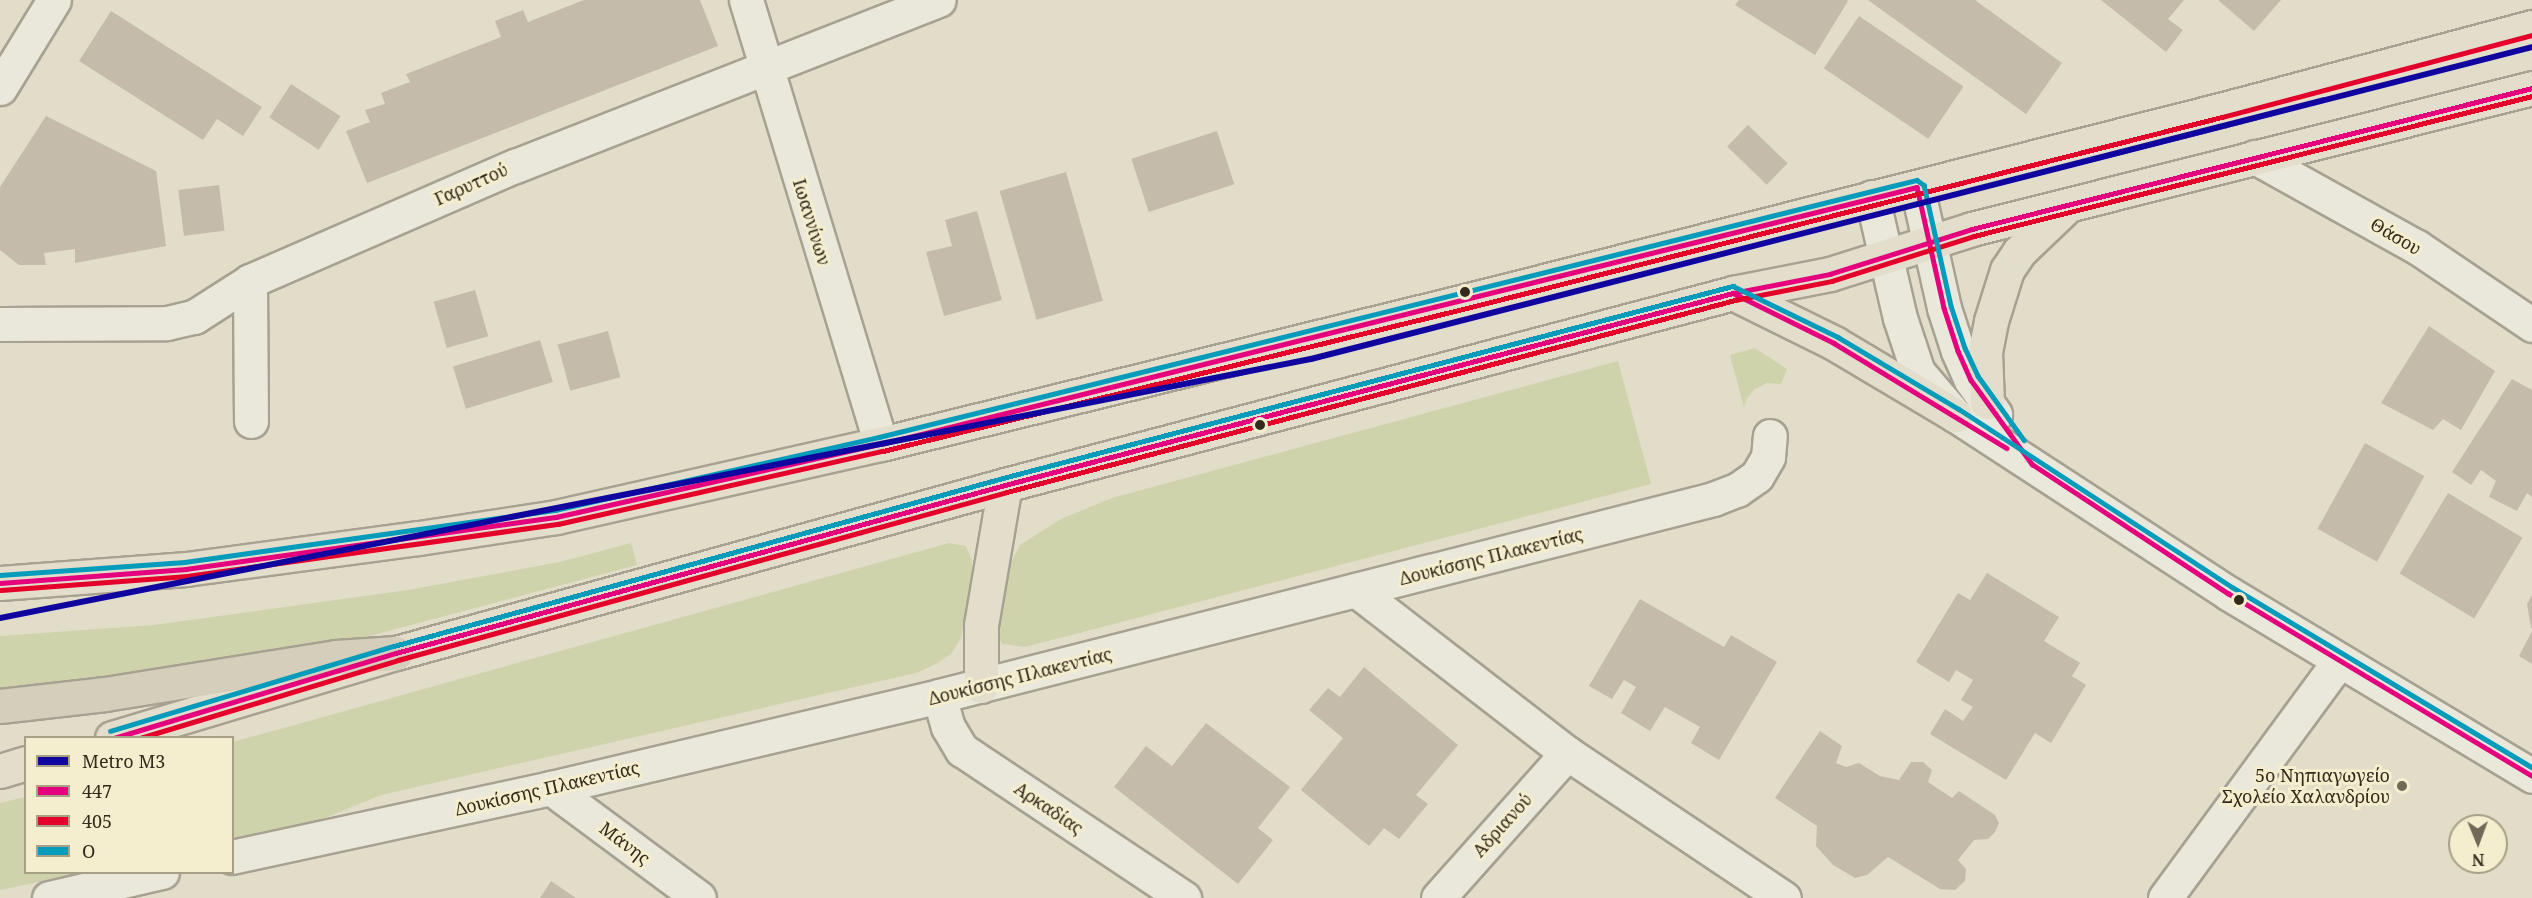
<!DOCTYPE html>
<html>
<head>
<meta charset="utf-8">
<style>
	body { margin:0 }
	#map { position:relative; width:2532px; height:898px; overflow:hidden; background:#e2ddc8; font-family:"Noto Serif",serif }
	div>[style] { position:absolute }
	.green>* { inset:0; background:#ced3ab }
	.building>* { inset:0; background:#c5bbaa; transform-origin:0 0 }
	.roads { filter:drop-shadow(2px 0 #a7a192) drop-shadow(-2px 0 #a7a192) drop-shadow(0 2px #a7a192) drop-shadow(0 -2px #a7a192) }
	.minor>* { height:33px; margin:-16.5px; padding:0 16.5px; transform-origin:16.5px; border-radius:16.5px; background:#eae7db }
	.major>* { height:33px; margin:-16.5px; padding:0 16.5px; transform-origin:16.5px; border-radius:16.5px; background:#e2decb }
	.highway>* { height:33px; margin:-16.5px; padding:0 16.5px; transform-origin:16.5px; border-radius:16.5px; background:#d4ceba }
	.bus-1>* { height:4.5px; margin:-2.25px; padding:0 2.25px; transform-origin:2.25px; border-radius:2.25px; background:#e5007d }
	.bus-2>* { height:4.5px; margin:-2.25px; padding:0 2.25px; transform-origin:2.25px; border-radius:2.25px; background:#e4002b }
	.bus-3>* { height:4.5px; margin:-2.25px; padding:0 2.25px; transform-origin:2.25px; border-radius:2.25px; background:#059cbc }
	.metro-1>* { height:6px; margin:-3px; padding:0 3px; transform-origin:3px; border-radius:3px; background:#10069f }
	.dots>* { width:16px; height:16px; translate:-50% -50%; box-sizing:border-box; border:3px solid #f4eece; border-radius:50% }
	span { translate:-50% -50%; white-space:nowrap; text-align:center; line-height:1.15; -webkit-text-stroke:6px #f4eece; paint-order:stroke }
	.street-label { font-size:18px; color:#342a1c }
	.poi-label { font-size:18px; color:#342a1c }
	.right { translate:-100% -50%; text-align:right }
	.legend { position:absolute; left:24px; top:736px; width:210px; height:138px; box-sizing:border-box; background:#f4eece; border:2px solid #a7a087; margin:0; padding:8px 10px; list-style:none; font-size:18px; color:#342a1c }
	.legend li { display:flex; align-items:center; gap:12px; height:30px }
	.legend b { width:30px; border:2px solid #a7a087 }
	.north { position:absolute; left:2448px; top:814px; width:60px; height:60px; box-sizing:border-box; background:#f4eece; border:2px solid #a7a087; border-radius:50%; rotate:179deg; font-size:16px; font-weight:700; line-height:24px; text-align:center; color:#342a1c }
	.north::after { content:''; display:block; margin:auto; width:21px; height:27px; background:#716958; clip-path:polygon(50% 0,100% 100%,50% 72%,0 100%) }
</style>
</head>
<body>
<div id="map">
	<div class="green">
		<i style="clip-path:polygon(1755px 348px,1787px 369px,1781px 384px,1767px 383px,1755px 389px,1747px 398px,1744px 407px,1730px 355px)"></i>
		<i style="clip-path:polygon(1618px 361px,1651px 484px,1025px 647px,1002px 644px,992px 622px,1000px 584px,1020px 545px,1061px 519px,1112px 498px)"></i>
		<i style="clip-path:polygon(631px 543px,637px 565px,313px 651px,0 699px,0 636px,154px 625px,408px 590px,560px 562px)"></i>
		<i style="clip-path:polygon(949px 543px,966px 546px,972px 561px,972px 578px,961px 638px,951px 654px,936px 664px,916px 673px,381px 795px,320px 820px,233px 840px,233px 742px)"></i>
		<i style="clip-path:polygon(25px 797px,26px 872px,82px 873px,0 890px,0 803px)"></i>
	</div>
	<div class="building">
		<i style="clip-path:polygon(584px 0,700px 0,718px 46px,367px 183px,346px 131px,370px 122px,365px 110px,385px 104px,381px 93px,410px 82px,406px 74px,501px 37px,495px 21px,523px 10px,528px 22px)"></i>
		<i style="clip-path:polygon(1739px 0,1847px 0,1848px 1px,1815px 55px,1735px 5px)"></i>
		<i style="clip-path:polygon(1868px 0,1975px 0,2062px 63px,2026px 114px)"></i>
		<i style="clip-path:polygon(2101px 0,2184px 0,2168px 19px,2183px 30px,2166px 52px)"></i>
		<i style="clip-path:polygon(2218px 0,2281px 0,2254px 31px)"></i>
		<i style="clip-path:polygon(111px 11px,262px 107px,243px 136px,217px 119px,203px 140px,79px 61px)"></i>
		<i style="left:1859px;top:16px;width:126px;height:63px;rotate:34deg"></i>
		<i style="left:291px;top:84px;width:59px;height:40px;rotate:33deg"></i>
		<i style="clip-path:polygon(46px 116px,156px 171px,166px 246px,75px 263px,75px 249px,44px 253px,46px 265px,19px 265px,0 250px,0 187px)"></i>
		<i style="left:1748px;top:125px;width:55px;height:30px;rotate:44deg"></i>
		<i style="left:1217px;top:131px;width:56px;height:90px;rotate:72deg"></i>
		<i style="left:1066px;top:172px;width:134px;height:69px;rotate:74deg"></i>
		<i style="left:219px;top:185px;width:46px;height:41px;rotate:83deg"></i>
		<i style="clip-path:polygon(977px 211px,1002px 300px,944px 316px,926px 252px,952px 246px,945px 220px)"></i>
		<i style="left:475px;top:290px;width:48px;height:43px;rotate:74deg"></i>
		<i style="clip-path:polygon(2429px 326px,2495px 371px,2461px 430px,2443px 419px,2433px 430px,2381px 403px)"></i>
		<i style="left:608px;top:331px;width:48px;height:52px;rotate:75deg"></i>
		<i style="left:540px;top:340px;width:44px;height:91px;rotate:73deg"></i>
		<i style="clip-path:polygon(2512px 379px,2532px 390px,2532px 497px,2527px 493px,2517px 511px,2489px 497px,2496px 481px,2481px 470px,2471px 485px,2452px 472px)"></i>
		<i style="left:2365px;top:443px;width:68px;height:98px;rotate:29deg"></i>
		<i style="left:2448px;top:493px;width:87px;height:94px;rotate:31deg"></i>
		<i style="clip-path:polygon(1987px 573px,2059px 617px,2044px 641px,2080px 663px,2072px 676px,2086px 685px,2051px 743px,2035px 733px,2006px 780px,1930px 734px,1945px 709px,1963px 721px,1973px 707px,1961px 700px,1973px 680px,1956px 670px,1949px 682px,1916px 662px,1958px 593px,1970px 600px)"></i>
		<i style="clip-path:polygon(2532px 595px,2532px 628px,2531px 628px,2527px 604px)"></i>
		<i style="clip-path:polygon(1640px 599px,1724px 647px,1731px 635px,1777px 662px,1719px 760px,1691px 743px,1700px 727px,1665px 707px,1650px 731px,1621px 713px,1636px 687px,1624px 680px,1612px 699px,1589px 686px)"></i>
		<i style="clip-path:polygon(2532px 631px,2532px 664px,2519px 656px)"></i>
		<i style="clip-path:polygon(1364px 667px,1458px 745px,1416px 795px,1428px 804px,1399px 839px,1384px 828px,1369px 846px,1301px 790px,1343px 738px,1309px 710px,1328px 688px,1340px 697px)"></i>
		<i style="clip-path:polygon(1206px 723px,1290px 787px,1258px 828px,1273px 840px,1238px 884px,1114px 787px,1146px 746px,1172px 766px)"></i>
		<i style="clip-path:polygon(1820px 731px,1842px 746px,1836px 763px,1846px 767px,1859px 763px,1880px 776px,1899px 780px,1911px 762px,1923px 762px,1932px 770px,1928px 782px,1952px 798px,1959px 791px,1995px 815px,1999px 823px,1995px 832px,1988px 839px,1974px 840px,1958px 860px,1966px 869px,1965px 881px,1955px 890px,1940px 889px,1888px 857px,1867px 875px,1855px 878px,1833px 865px,1816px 846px,1817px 826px,1775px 798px)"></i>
		<i style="clip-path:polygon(551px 881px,576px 898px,540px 898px)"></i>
	</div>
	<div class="roads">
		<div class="minor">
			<i style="left:746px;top:0;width:464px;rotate:73.1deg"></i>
			<i style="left:0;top:88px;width:103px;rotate:-58.5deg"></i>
			<i style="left:2255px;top:157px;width:185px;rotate:29.1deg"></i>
			<i style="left:2417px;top:247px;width:139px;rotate:34.1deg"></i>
			<i style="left:1917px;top:187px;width:124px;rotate:77.4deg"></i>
			<i style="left:1944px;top:308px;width:45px;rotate:72deg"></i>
			<i style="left:1958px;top:351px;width:32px;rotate:66deg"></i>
			<i style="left:1971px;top:380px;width:42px;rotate:54.8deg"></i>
			<i style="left:1872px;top:197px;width:124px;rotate:77deg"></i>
			<i style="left:1900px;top:318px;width:57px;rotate:71.6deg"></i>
			<i style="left:1918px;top:372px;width:57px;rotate:49.3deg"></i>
			<i style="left:1955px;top:415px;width:326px;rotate:33.1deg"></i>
			<i style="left:2228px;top:593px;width:355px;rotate:31deg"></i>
			<i style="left:250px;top:281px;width:140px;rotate:89.6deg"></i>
			<i style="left:0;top:324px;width:167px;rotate:-0.3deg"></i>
			<i style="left:167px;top:323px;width:28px;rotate:-13deg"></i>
			<i style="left:194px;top:317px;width:67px;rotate:-32.7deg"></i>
			<i style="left:250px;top:281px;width:289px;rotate:-23.5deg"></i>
			<i style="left:515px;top:166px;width:455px;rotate:-21.4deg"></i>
			<i style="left:1356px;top:590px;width:267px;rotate:37.7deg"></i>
			<i style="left:1567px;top:753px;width:261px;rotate:33.8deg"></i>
			<i style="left:939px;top:696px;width:32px;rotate:74deg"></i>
			<i style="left:948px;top:727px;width:27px;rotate:59deg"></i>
			<i style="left:962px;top:750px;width:267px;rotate:33.7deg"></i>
			<i style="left:551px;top:788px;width:184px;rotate:36.6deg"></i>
			<i style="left:232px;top:857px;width:326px;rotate:-12.2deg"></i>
			<i style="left:551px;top:788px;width:399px;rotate:-13.3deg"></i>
			<i style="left:939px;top:696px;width:799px;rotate:-14.28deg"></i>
			<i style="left:1713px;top:499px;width:26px;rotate:-21deg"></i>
			<i style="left:1737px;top:490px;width:24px;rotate:-35deg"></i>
			<i style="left:1757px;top:476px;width:22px;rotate:-60deg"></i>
			<i style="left:1768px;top:457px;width:21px;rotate:-85deg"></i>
			<i style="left:49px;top:898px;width:116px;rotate:-13deg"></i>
			<i style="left:1438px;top:898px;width:194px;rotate:-48.3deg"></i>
			<i style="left:2165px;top:898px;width:294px;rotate:-53.7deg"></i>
		</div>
		<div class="major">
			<i style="left:1733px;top:293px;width:113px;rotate:26.3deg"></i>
			<i style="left:1834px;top:343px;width:141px;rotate:30.8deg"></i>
			<i style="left:1987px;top:402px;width:50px;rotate:-92.3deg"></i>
			<i style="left:1985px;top:352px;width:32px;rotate:-79deg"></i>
			<i style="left:1991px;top:321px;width:53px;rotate:-72.6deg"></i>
			<i style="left:2007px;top:270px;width:22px;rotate:-56deg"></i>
			<i style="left:2019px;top:252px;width:64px;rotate:-43.7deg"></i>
			<i style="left:0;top:583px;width:187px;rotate:-4.3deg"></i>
			<i style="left:186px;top:569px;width:235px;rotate:-7.6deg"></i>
			<i style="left:419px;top:538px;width:139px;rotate:-8.7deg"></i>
			<i style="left:556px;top:517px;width:333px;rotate:-12.7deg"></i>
			<i style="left:881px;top:444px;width:601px;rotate:-13.76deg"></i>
			<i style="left:1465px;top:301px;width:779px;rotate:-14.2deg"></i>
			<i style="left:2220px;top:110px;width:323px;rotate:-14.9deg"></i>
			<i style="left:981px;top:686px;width:61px;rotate:-90deg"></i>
			<i style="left:981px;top:625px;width:142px;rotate:-80.3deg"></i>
			<i style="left:112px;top:738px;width:296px;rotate:-16.7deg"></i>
			<i style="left:396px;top:653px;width:632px;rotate:-15.42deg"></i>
			<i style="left:1005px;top:485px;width:753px;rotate:-14.77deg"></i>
			<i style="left:1733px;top:293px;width:99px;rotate:-11.1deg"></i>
			<i style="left:1830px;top:274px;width:149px;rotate:-17.6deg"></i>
			<i style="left:1972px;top:229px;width:577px;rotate:-14.13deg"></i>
			<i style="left:0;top:771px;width:27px;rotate:-17deg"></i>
		</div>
		<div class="highway">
			<i style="left:0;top:706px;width:106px;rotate:-6.5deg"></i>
			<i style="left:105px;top:694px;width:234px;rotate:-9.1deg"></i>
			<i style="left:336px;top:657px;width:60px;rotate:-3.8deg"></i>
		</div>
	</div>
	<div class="bus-1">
		<i style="left:1733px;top:293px;width:113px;rotate:26.3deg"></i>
		<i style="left:1834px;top:343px;width:202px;rotate:31.3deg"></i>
		<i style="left:0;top:583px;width:187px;rotate:-4.3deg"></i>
		<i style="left:186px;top:569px;width:374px;rotate:-8deg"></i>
		<i style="left:556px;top:517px;width:333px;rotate:-12.7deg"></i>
		<i style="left:881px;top:444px;width:1067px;rotate:-13.93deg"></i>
		<i style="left:1917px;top:187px;width:124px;rotate:77.4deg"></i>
		<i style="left:1944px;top:308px;width:45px;rotate:72deg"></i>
		<i style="left:1958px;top:351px;width:32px;rotate:66deg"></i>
		<i style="left:1971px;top:380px;width:104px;rotate:54deg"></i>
		<i style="left:2032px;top:464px;width:235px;rotate:33.4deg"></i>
		<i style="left:2228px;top:593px;width:355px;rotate:31deg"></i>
		<i style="left:114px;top:738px;width:295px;rotate:-16.8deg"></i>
		<i style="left:396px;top:653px;width:632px;rotate:-15.42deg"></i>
		<i style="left:1005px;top:485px;width:753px;rotate:-14.77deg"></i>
		<i style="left:1733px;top:293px;width:99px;rotate:-11.1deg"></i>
		<i style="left:1830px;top:274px;width:149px;rotate:-17.6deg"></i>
		<i style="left:1972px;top:229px;width:577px;rotate:-14.13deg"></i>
	</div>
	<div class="bus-2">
		<i style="left:1px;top:590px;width:187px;rotate:-4.3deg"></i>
		<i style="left:187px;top:576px;width:375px;rotate:-8deg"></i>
		<i style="left:558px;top:524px;width:333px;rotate:-12.7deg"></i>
		<i style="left:883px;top:451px;width:601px;rotate:-13.76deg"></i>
		<i style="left:1467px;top:308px;width:779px;rotate:-14.2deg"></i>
		<i style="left:2222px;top:117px;width:321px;rotate:-14.8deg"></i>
		<i style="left:140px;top:738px;width:270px;rotate:-16.8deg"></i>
		<i style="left:398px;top:660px;width:632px;rotate:-15.42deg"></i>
		<i style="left:1007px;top:492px;width:753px;rotate:-14.77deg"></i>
		<i style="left:1735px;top:300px;width:99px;rotate:-11.1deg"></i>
		<i style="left:1832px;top:281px;width:149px;rotate:-17.6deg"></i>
		<i style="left:1974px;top:236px;width:575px;rotate:-14.08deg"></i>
	</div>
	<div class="bus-3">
		<i style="left:0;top:575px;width:185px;rotate:-4deg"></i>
		<i style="left:185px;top:562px;width:374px;rotate:-8deg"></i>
		<i style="left:555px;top:510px;width:332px;rotate:-12.7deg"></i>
		<i style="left:879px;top:437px;width:1069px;rotate:-13.91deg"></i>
		<i style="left:1917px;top:180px;width:9px;rotate:36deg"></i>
		<i style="left:1924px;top:185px;width:124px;rotate:77.4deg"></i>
		<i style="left:1951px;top:306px;width:44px;rotate:71.6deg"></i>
		<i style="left:1965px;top:348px;width:31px;rotate:65deg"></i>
		<i style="left:1978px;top:376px;width:79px;rotate:54.3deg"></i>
		<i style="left:110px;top:731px;width:296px;rotate:-16.7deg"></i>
		<i style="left:394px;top:646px;width:632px;rotate:-15.42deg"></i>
		<i style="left:1003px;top:478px;width:755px;rotate:-14.74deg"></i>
		<i style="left:1733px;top:286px;width:117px;rotate:25.9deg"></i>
		<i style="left:1838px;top:337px;width:141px;rotate:30.8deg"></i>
		<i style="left:1959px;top:409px;width:326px;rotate:33.1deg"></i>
		<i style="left:2232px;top:587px;width:350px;rotate:31deg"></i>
	</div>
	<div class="metro-1">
		<i style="left:0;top:618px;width:1336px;rotate:-11.18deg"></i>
		<i style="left:1311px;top:359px;width:1260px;rotate:-14.33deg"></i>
	</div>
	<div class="dots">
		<i style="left:1465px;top:292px;background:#342a1c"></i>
		<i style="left:1260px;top:425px;background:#342a1c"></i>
		<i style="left:2239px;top:600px;background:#342a1c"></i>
		<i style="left:2402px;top:786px;background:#716958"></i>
	</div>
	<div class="street-label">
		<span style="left:471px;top:184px;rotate:-24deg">Γαρυττού</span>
		<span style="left:812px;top:222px;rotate:73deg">Ιωαννίνων</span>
		<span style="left:2396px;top:236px;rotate:30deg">Θάσου</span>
		<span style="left:1491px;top:556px;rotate:-14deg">Δουκίσσης Πλακεντίας</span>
		<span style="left:1020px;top:676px;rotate:-14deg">Δουκίσσης Πλακεντίας</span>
		<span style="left:547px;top:788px;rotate:-13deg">Δουκίσσης Πλακεντίας</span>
		<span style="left:1049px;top:808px;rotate:34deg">Αρκαδίας</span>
		<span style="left:1502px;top:825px;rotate:-48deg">Αδριανού</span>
		<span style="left:625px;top:843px;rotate:37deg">Μάνης</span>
	</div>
	<div class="poi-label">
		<span class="right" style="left:2390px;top:786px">5ο Νηπιαγωγείο<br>Σχολείο Χαλανδρίου</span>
	</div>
	<ul class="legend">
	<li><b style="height:8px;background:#10069f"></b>Metro Μ3</li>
	<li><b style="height:8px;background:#e5007d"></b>447</li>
	<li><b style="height:8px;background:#e4002b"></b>405</li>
	<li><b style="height:8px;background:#059cbc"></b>Ο</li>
	</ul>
	<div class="north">N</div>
</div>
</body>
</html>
